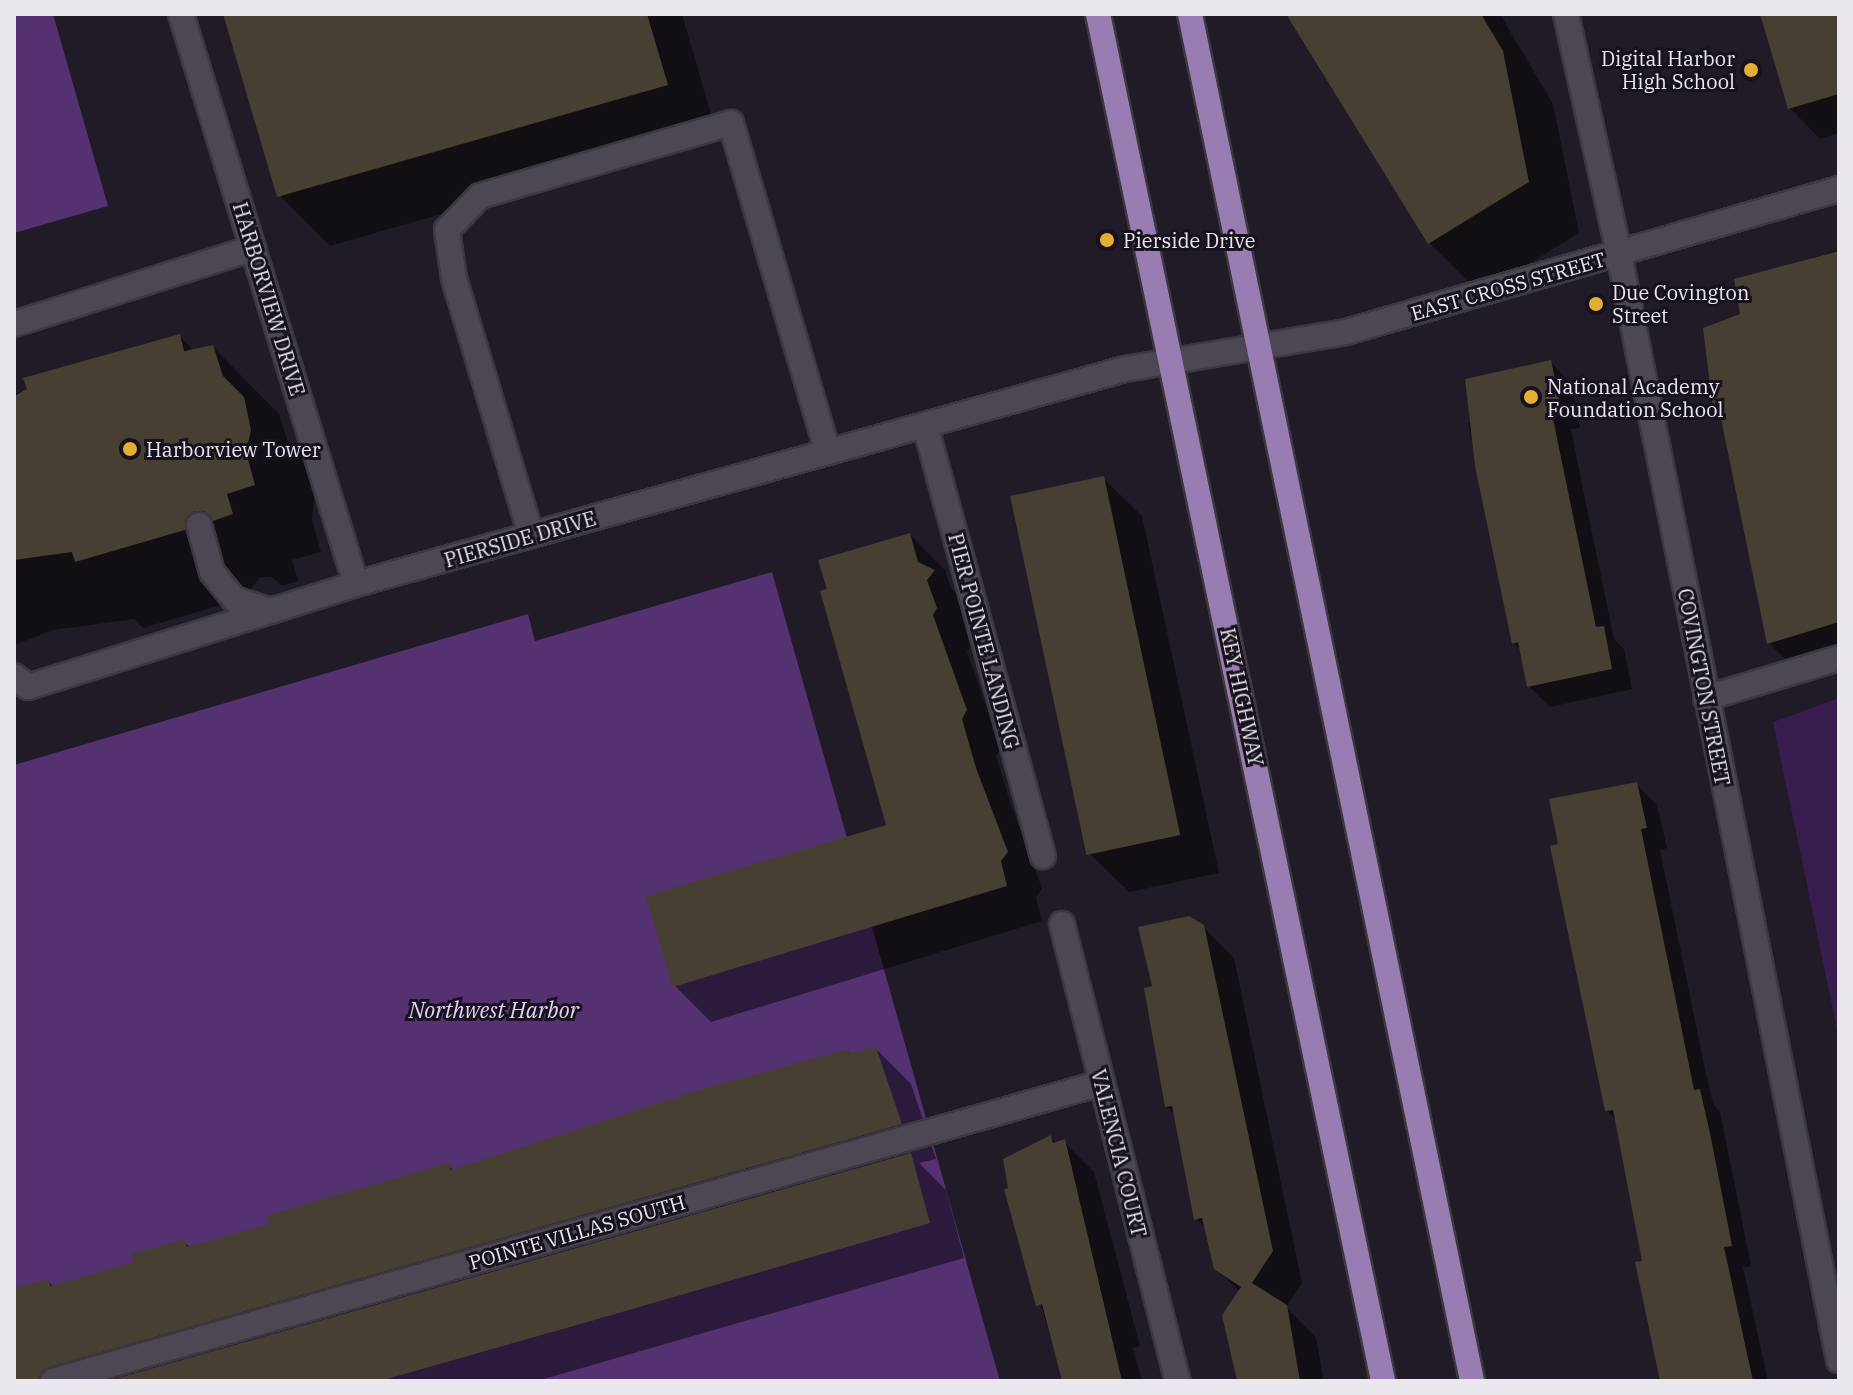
<!DOCTYPE html>
<html>
<head>
<meta charset="utf-8">
<style>
	body { margin:0 }
	#map { position:relative; width:1853px; height:1395px; overflow:hidden; background:#201b26; font-family:"IBM Plex Serif",serif }
	div>[style] { position:absolute }
	.green>* { inset:0; background:#381c4e }
	.water>* { inset:0; background:#543171 }
	.shadow>* { inset:0; background:#0007 }
	.building>* { inset:0; background:#463f32; transform-origin:0 0 }
	.roads { filter:drop-shadow(2px 0 #3c3840) drop-shadow(-2px 0 #3c3840) drop-shadow(0 2px #3c3840) drop-shadow(0 -2px #3c3840) }
	.minor>* { height:24px; margin:-12px; padding:0 12px; transform-origin:12px; border-radius:12px; background:#4d4653 }
	.major>* { height:24px; margin:-12px; padding:0 12px; transform-origin:12px; border-radius:12px; background:#997db2 }
	.dots>* { width:22px; height:22px; translate:-50% -50%; box-sizing:border-box; border:4px solid #17121d; border-radius:50% }
	span { translate:-50% -50%; white-space:nowrap; text-align:center; line-height:1.15; -webkit-text-stroke:6px #17121d; paint-order:stroke }
	.poi-label { font-size:20px; color:#ebe7ef }
	.right { translate:-100% -50%; text-align:right }
	.left { translate:0 -50%; text-align:left }
	.street-label { font-size:20px; color:#ebe7ef }
	.water-label { font-size:22px; color:#e5d2f8; font-style:italic }
	.frame { position:absolute; inset:0; border:16px solid #ebe7ef; pointer-events:none }
</style>
</head>
<body>
<div id="map">
	<div class="green">
		<i style="clip-path:polygon(1839px 698px,1839px 1039px,1773px 722px)"></i>
	</div>
	<div class="water">
		<i style="clip-path:polygon(14px 14px,53px 14px,108px 206px,14px 233px)"></i>
		<i style="clip-path:polygon(772px 572px,1000px 1381px,14px 1381px,14px 765px,528px 614px,535px 641px)"></i>
	</div>
	<div class="shadow">
		<i style="clip-path:polygon(225px 14px,682px 14px,717px 135px,330px 246px,279px 195px)"></i>
		<i style="clip-path:polygon(1500px 14px,1553px 104px,1579px 233px,1480px 294px,1430px 243px,1290px 16px)"></i>
		<i style="clip-path:polygon(1762px 14px,1839px 14px,1839px 133px,1820px 139px,1790px 108px)"></i>
		<i style="clip-path:polygon(1839px 250px,1839px 655px,1794px 668px,1769px 643px,1723px 417px,1715px 409px,1742px 315px,1737px 280px)"></i>
		<i style="clip-path:polygon(180px 337px,194px 351px,213px 347px,279px 414px,288px 443px,311px 466px,316px 481px,312px 520px,321px 552px,292px 560px,298px 581px,282px 586px,272px 577px,261px 577px,251px 588px,251px 596px,143px 628px,134px 619px,53px 630px,14px 645px,14px 394px)"></i>
		<i style="clip-path:polygon(1551px 363px,1571px 383px,1580px 428px,1571px 429px,1579px 470px,1614px 639px,1624px 649px,1632px 689px,1550px 707px,1529px 686px,1522px 651px,1513px 643px,1468px 423px)"></i>
		<i style="clip-path:polygon(1103px 478px,1142px 516px,1219px 873px,1129px 892px,1090px 854px)"></i>
		<i style="clip-path:polygon(910px 535px,945px 570px,950px 587px,969px 607px,962px 617px,972px 645px,967px 652px,1001px 747px,996px 756px,1011px 805px,1042px 888px,1036px 898px,1042px 921px,711px 1022px,675px 986px,889px 827px,829px 590px)"></i>
		<i style="clip-path:polygon(1637px 785px,1657px 805px,1667px 848px,1660px 850px,1705px 1069px,1713px 1104px,1720px 1112px,1751px 1266px,1743px 1267px,1768px 1381px,1662px 1381px,1645px 1262px,1617px 1121px,1607px 1110px,1560px 845px)"></i>
		<i style="clip-path:polygon(1203px 927px,1234px 958px,1302px 1283px,1286px 1307px,1316px 1338px,1324px 1381px,1237px 1381px,1224px 1315px,1240px 1292px,1216px 1268px,1207px 1229px,1196px 1219px,1176px 1116px,1167px 1106px,1155px 987px)"></i>
		<i style="clip-path:polygon(876px 1049px,911px 1084px,936px 1159px,919px 1163px,946px 1190px,964px 1258px,537px 1381px,14px 1381px,14px 1290px,48px 1281px,54px 1287px,136px 1264px,184px 1242px,191px 1248px,273px 1226px,448px 1165px,454px 1171px,847px 1051px,852px 1056px)"></i>
		<i style="clip-path:polygon(1051px 1137px,1057px 1144px,1064px 1142px,1094px 1172px,1140px 1346px,1133px 1348px,1142px 1381px,1064px 1381px,1006px 1191px)"></i>
	</div>
	<div class="building">
		<i style="clip-path:polygon(223px 14px,647px 14px,668px 85px,277px 197px)"></i>
		<i style="clip-path:polygon(1286px 14px,1481px 14px,1503px 51px,1529px 182px,1428px 244px)"></i>
		<i style="clip-path:polygon(1760px 14px,1839px 14px,1839px 94px,1788px 109px)"></i>
		<i style="clip-path:polygon(1839px 251px,1839px 622px,1767px 644px,1719px 409px,1713px 410px,1703px 328px,1740px 314px,1734px 279px)"></i>
		<i style="clip-path:polygon(180px 334px,184px 351px,213px 345px,223px 376px,244px 397px,251px 430px,246px 452px,255px 485px,227px 494px,233px 514px,213px 521px,204px 511px,194px 511px,185px 520px,185px 530px,178px 532px,75px 562px,72px 552px,14px 560px,14px 396px,27px 389px,23px 378px)"></i>
		<i style="clip-path:polygon(1551px 360px,1561px 407px,1551px 409px,1559px 448px,1596px 627px,1604px 626px,1612px 669px,1527px 687px,1518px 642px,1512px 644px,1475px 466px,1465px 379px)"></i>
		<i style="left:1104px;top:476px;width:367px;height:96px;rotate:78deg"></i>
		<i style="clip-path:polygon(910px 533px,918px 562px,935px 570px,927px 580px,937px 608px,933px 615px,967px 710px,962px 719px,976px 768px,1008px 852px,1001px 861px,1007px 886px,673px 987px,646px 896px,886px 825px,820px 591px,827px 589px,818px 560px)"></i>
		<i style="clip-path:polygon(1637px 782px,1647px 828px,1641px 829px,1694px 1090px,1700px 1089px,1710px 1133px,1732px 1246px,1724px 1247px,1753px 1381px,1660px 1381px,1635px 1262px,1642px 1261px,1613px 1110px,1605px 1111px,1550px 846px,1558px 844px,1549px 799px)"></i>
		<i style="clip-path:polygon(1189px 916px,1204px 925px,1273px 1251px,1252px 1283px,1287px 1305px,1300px 1381px,1237px 1381px,1222px 1315px,1241px 1287px,1214px 1269px,1202px 1218px,1194px 1220px,1172px 1106px,1165px 1107px,1144px 988px,1152px 986px,1138px 927px)"></i>
		<i style="clip-path:polygon(876px 1047px,902px 1124px,49px 1367px,38px 1381px,14px 1381px,14px 1289px,48px 1279px,50px 1286px,134px 1262px,131px 1254px,185px 1239px,187px 1247px,270px 1224px,267px 1216px,299px 1206px,448px 1163px,451px 1170px,703px 1089px,848px 1049px,849px 1054px)"></i>
		<i style="clip-path:polygon(1051px 1135px,1053px 1143px,1065px 1139px,1122px 1381px,1062px 1381px,1042px 1304px,1036px 1306px,1004px 1189px,1008px 1188px,1003px 1159px)"></i>
		<i style="clip-path:polygon(911px 1153px,930px 1223px,577px 1325px,380px 1381px,108px 1381px)"></i>
	</div>
	<div class="roads">
		<div class="minor">
			<i style="left:181px;top:14px;width:596px;rotate:72.93deg"></i>
			<i style="left:1566px;top:14px;width:246px;rotate:77.5deg"></i>
			<i style="left:1619px;top:254px;width:1128px;rotate:78.75deg"></i>
			<i style="left:14px;top:324px;width:251px;rotate:-17.6deg"></i>
			<i style="left:925px;top:425px;width:447px;rotate:74.7deg"></i>
			<i style="left:199px;top:525px;width:49px;rotate:74.5deg"></i>
			<i style="left:212px;top:572px;width:35px;rotate:51deg"></i>
			<i style="left:234px;top:599px;width:39px;rotate:18deg"></i>
			<i style="left:531px;top:535px;width:268px;rotate:-106.7deg"></i>
			<i style="left:454px;top:278px;width:49px;rotate:-98.3deg"></i>
			<i style="left:447px;top:230px;width:47px;rotate:-45.9deg"></i>
			<i style="left:480px;top:196px;width:261px;rotate:-16.2deg"></i>
			<i style="left:731px;top:123px;width:343px;rotate:73.6deg"></i>
			<i style="left:14px;top:676px;width:18px;rotate:38deg"></i>
			<i style="left:28px;top:687px;width:344px;rotate:-17.4deg"></i>
			<i style="left:356px;top:584px;width:798px;rotate:-15.62deg"></i>
			<i style="left:1125px;top:369px;width:224px;rotate:-9.5deg"></i>
			<i style="left:1346px;top:332px;width:513px;rotate:-16.18deg"></i>
			<i style="left:1706px;top:698px;width:139px;rotate:-16.7deg"></i>
			<i style="left:1062px;top:924px;width:471px;rotate:75.8deg"></i>
			<i style="left:53px;top:1381px;width:1090px;rotate:-15.87deg"></i>
		</div>
		<div class="major">
			<i style="left:1098px;top:14px;width:1396px;rotate:78.22deg"></i>
			<i style="left:1190px;top:14px;width:1396px;rotate:78.34deg"></i>
		</div>
	</div>
	<div class="dots">
		<i style="left:1751px;top:70px;background:#e3ae35"></i>
		<i style="left:1107px;top:240px;background:#e3ae35"></i>
		<i style="left:1596px;top:304px;background:#e3ae35"></i>
		<i style="left:1531px;top:397px;background:#e3ae35"></i>
		<i style="left:130px;top:449px;background:#e3ae35"></i>
	</div>
	<div class="poi-label">
		<span class="right" style="left:1735px;top:70px">Digital Harbor<br>High School</span>
		<span class="left" style="left:1123px;top:240px">Pierside Drive</span>
		<span class="left" style="left:1612px;top:304px">Due Covington<br>Street</span>
		<span class="left" style="left:1547px;top:398px">National Academy<br>Foundation School</span>
		<span class="left" style="left:146px;top:449px">Harborview Tower</span>
	</div>
	<div class="street-label">
		<span style="left:1508px;top:286px;rotate:-16deg">EAST CROSS STREET</span>
		<span style="left:269px;top:299px;rotate:73deg">HARBORVIEW DRIVE</span>
		<span style="left:520px;top:539px;rotate:-16deg">PIERSIDE DRIVE</span>
		<span style="left:984px;top:641px;rotate:75deg">PIER POINTE LANDING</span>
		<span style="left:1704px;top:687px;rotate:79deg">COVINGTON STREET</span>
		<span style="left:1242px;top:697px;rotate:78deg">KEY HIGHWAY</span>
		<span style="left:1119px;top:1153px;rotate:76deg">VALENCIA COURT</span>
		<span style="left:577px;top:1232px;rotate:-16deg">POINTE VILLAS SOUTH</span>
	</div>
	<div class="water-label">
		<span style="left:494px;top:1010px">Northwest Harbor</span>
	</div>
	<div class="frame"></div>
</div>
</body>
</html>
